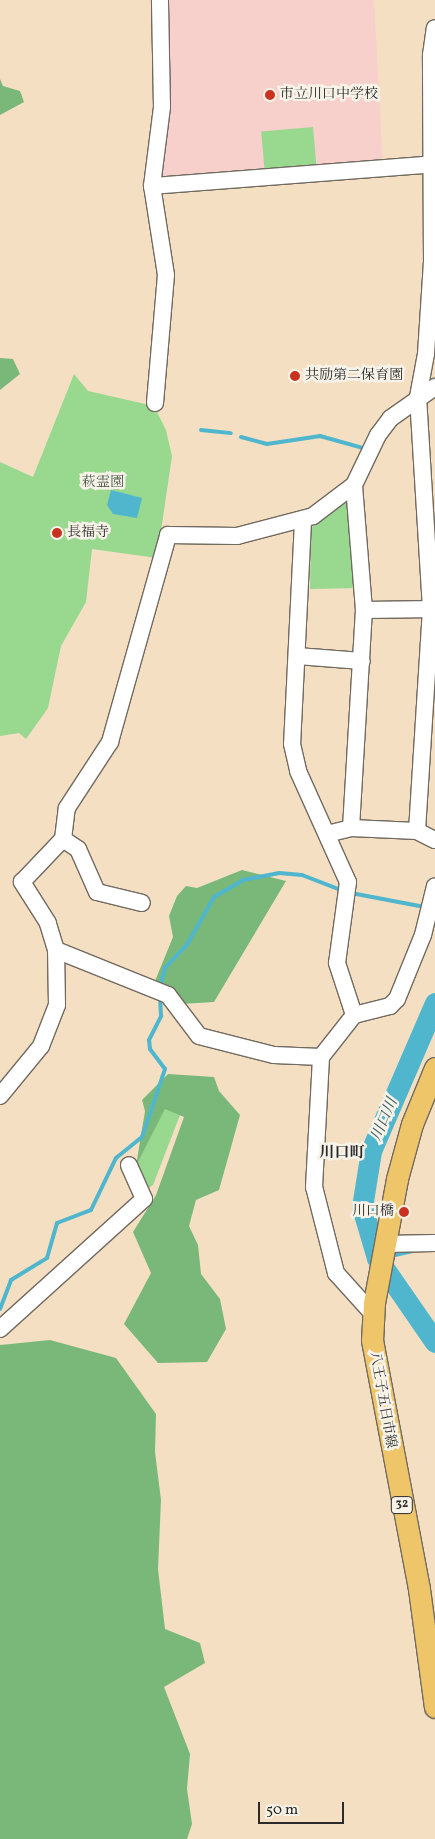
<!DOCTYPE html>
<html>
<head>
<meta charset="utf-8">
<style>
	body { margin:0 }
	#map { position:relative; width:435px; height:1839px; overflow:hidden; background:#f4dfc3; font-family:Vollkorn,"Noto Serif JP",serif }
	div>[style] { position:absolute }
	.built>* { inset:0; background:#f7d0cc }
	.green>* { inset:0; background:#98d88f; transform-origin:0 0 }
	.forest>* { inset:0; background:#7ab87a }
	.water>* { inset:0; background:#4fb6cd }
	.stream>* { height:4px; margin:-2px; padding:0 2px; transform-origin:2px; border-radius:2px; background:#4fb6cd }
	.river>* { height:21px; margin:-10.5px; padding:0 10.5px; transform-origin:10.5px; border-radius:10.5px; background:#4fb6cd }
	.roads { filter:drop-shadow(1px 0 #716a60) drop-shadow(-1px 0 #716a60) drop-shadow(0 1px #716a60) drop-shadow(0 -1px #716a60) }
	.minor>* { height:16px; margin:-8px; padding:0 8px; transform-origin:8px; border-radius:8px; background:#fff }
	.major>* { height:21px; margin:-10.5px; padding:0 10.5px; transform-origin:10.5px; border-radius:10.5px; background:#eec569 }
	.dots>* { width:14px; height:14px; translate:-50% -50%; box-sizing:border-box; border:2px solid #f7f3e8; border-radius:50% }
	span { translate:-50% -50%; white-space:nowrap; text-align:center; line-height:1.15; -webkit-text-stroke:5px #f7f3e8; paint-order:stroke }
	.shield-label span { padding:1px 4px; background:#f7f3e8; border:1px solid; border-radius:4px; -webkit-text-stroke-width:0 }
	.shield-label { font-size:12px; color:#2b2b2b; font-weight:700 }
	.poi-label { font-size:14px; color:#2b2b2b }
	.left { translate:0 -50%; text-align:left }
	.right { translate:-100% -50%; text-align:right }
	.park-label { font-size:14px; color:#465644 }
	.street-label { font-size:14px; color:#2b2b2b }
	.water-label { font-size:15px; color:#385c64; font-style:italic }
	.neighbourhood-label { font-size:15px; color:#2b2b2b; font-weight:700 }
	.scale { position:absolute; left:258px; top:1802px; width:86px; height:22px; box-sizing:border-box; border:2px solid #2b2b2b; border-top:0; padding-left:6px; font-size:15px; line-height:18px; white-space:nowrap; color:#2b2b2b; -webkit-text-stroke:4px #f7f3e8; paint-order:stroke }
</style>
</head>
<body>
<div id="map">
	<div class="built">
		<i style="clip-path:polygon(160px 0,374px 0,383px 167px,152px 186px)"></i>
	</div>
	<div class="green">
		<i style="left:313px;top:127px;width:38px;height:52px;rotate:85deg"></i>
		<i style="clip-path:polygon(74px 374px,88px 391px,154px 406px,166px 430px,172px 456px,157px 558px,92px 549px,86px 602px,61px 646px,48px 708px,26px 739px,19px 733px,0 736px,0 462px,33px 477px)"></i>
		<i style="clip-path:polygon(354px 491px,362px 588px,310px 589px,311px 528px)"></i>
		<i style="clip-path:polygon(165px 1108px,180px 1115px,153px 1185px,146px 1190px,136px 1166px)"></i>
	</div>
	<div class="forest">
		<i style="clip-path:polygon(0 79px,3px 86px,20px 91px,24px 102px,0 115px)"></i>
		<i style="clip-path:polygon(0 358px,13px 359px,20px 374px,0 390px)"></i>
		<i style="clip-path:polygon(242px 870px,286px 881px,214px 1002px,181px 1004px,155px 981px,173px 937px,169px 916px,177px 896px,186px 886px,197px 888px)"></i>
		<i style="clip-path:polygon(168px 1074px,214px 1077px,219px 1091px,240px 1115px,219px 1190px,196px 1200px,189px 1226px,198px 1245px,201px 1274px,220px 1299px,226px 1329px,207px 1362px,158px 1363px,124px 1324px,151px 1273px,133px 1232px,156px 1195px,184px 1117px,165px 1109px,136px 1166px,145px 1111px,142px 1100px)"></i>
		<i style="clip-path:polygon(50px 1340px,116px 1358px,156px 1414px,155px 1452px,161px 1500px,158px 1569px,165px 1629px,200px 1643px,205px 1663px,164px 1687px,190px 1754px,187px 1789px,192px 1824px,187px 1839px,0 1839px,0 1345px)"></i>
	</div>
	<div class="water">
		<i style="clip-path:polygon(111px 490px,142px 498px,137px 518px,113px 514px,107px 505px)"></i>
	</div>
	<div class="stream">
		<i style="left:201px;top:430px;width:30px;rotate:6deg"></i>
		<i style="left:241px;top:437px;width:27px;rotate:15deg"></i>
		<i style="left:267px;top:444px;width:54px;rotate:-8.6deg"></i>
		<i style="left:320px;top:436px;width:45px;rotate:15.6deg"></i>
		<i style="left:351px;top:893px;width:75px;rotate:10.7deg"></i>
		<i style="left:160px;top:986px;width:19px;rotate:-74deg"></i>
		<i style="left:165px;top:968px;width:34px;rotate:-47deg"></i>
		<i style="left:188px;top:943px;width:53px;rotate:-60.5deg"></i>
		<i style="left:214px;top:897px;width:34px;rotate:-30deg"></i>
		<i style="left:243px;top:880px;width:37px;rotate:-11deg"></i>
		<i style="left:279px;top:873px;width:23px;rotate:5deg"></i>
		<i style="left:302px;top:875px;width:42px;rotate:21deg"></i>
		<i style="left:395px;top:1255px;width:18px;rotate:-13deg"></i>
		<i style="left:0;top:1309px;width:31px;rotate:-69deg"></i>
		<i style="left:11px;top:1280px;width:42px;rotate:-31.4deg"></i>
		<i style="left:47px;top:1258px;width:36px;rotate:-74deg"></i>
		<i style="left:57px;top:1223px;width:36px;rotate:-21deg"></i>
		<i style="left:91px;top:1210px;width:58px;rotate:-64.3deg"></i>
		<i style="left:116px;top:1158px;width:33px;rotate:-39deg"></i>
		<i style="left:142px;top:1137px;width:72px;rotate:-71.3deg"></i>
		<i style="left:165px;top:1069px;width:25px;rotate:-127deg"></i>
		<i style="left:150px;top:1049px;width:9px;rotate:-96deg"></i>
		<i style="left:149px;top:1040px;width:27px;rotate:-63deg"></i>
		<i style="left:161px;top:1016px;width:20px;rotate:-93deg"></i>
	</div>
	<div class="river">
		<i style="left:435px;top:1003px;width:161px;rotate:113.4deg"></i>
		<i style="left:371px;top:1151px;width:57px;rotate:99.1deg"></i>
		<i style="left:362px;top:1207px;width:53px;rotate:73.6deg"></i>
		<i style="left:377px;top:1258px;width:102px;rotate:55.4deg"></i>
	</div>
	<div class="roads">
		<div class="minor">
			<i style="left:152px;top:186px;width:284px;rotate:-4.4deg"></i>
			<i style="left:155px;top:403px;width:128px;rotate:-85.1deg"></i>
			<i style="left:166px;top:275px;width:90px;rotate:-98.9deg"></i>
			<i style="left:152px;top:186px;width:80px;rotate:-82.8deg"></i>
			<i style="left:162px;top:107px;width:107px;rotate:-91.1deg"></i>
			<i style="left:303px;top:521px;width:223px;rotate:92.8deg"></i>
			<i style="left:292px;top:744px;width:28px;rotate:77deg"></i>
			<i style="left:298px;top:771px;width:122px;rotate:65.8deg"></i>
			<i style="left:348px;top:882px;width:82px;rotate:97.7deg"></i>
			<i style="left:337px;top:963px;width:55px;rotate:71.9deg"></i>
			<i style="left:364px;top:610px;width:71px;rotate:-0.8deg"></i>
			<i style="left:297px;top:656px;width:65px;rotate:4.4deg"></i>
			<i style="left:351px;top:828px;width:218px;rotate:-86.6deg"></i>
			<i style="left:364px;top:610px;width:125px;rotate:-94.6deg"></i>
			<i style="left:417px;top:831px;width:222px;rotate:-86.4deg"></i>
			<i style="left:431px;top:609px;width:212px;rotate:-93.5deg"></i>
			<i style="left:418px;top:397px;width:44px;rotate:-79.5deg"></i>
			<i style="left:426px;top:354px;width:93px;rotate:-86.3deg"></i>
			<i style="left:432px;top:261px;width:206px;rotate:-90.3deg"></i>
			<i style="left:431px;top:55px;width:27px;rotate:-82deg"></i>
			<i style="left:327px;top:834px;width:25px;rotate:-14deg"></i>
			<i style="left:351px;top:828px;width:66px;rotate:2.6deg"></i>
			<i style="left:417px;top:831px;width:20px;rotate:27deg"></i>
			<i style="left:63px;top:839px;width:18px;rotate:34deg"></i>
			<i style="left:78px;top:849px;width:47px;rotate:66.2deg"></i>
			<i style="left:97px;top:892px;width:46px;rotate:13.7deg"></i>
			<i style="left:56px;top:950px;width:121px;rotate:21.9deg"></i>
			<i style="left:168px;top:995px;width:51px;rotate:52.9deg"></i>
			<i style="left:199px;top:1036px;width:77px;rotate:14.2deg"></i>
			<i style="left:274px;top:1055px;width:47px;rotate:2.4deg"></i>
			<i style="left:0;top:1096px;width:65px;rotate:-50.6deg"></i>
			<i style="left:41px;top:1046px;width:44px;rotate:-68.7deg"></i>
			<i style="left:57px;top:1005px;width:55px;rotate:-91deg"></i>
			<i style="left:56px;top:950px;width:28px;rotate:-107deg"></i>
			<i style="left:48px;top:923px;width:49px;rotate:-122.4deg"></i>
			<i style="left:22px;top:882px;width:59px;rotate:-46.4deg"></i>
			<i style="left:63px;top:839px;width:31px;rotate:-83deg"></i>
			<i style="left:67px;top:808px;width:79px;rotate:-56.9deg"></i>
			<i style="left:110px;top:742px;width:215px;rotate:-74.3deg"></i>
			<i style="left:168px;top:535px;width:69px;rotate:0.8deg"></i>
			<i style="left:237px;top:536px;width:79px;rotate:-14.7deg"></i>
			<i style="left:313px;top:516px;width:51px;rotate:-37.1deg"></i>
			<i style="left:354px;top:485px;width:55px;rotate:-64.4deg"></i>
			<i style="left:378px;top:435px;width:21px;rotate:-53deg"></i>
			<i style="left:391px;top:418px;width:54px;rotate:-35.2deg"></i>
			<i style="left:385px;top:1244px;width:50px;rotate:-1.1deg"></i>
			<i style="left:372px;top:1313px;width:54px;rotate:-132deg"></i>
			<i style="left:336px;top:1273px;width:89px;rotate:-104.3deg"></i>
			<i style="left:314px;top:1187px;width:130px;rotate:-86.9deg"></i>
			<i style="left:321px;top:1057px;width:53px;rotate:-51.8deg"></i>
			<i style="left:354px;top:1015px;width:37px;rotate:-14deg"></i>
			<i style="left:390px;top:1006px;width:10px;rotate:-45deg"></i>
			<i style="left:397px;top:999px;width:69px;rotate:-67.9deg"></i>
			<i style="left:423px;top:935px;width:50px;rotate:-76.2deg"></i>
			<i style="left:0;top:1329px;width:194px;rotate:-42.1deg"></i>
			<i style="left:144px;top:1199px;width:37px;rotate:-114deg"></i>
		</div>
		<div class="major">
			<i style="left:435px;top:1068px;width:61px;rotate:112.3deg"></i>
			<i style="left:412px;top:1124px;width:57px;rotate:105.3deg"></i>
			<i style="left:397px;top:1179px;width:126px;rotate:100.5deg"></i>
			<i style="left:374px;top:1303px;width:37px;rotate:93deg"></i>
			<i style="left:372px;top:1340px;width:253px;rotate:79.3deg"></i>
			<i style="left:419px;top:1589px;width:119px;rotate:82.3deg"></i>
		</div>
	</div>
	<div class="dots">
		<i style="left:270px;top:95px;background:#c8321e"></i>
		<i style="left:295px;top:376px;background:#c8321e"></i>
		<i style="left:57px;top:533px;background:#c8321e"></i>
		<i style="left:404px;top:1212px;background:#c8321e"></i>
	</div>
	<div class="shield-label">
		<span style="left:402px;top:1505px">32</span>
	</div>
	<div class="poi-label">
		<span class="left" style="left:280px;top:95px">市立川口中学校</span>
		<span class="left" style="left:305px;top:376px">共励第二保育園</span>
		<span class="left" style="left:67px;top:533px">長福寺</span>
		<span class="right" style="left:394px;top:1212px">川口橋</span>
	</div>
	<div class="park-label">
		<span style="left:103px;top:483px">萩霊園</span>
	</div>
	<div class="street-label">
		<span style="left:382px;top:1400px;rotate:80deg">八王子五日市線</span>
	</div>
	<div class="water-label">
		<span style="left:385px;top:1120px;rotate:-67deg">川口川</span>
	</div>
	<div class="neighbourhood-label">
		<span style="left:342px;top:1154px">川口町</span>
	</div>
	<div class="scale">50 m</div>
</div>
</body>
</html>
